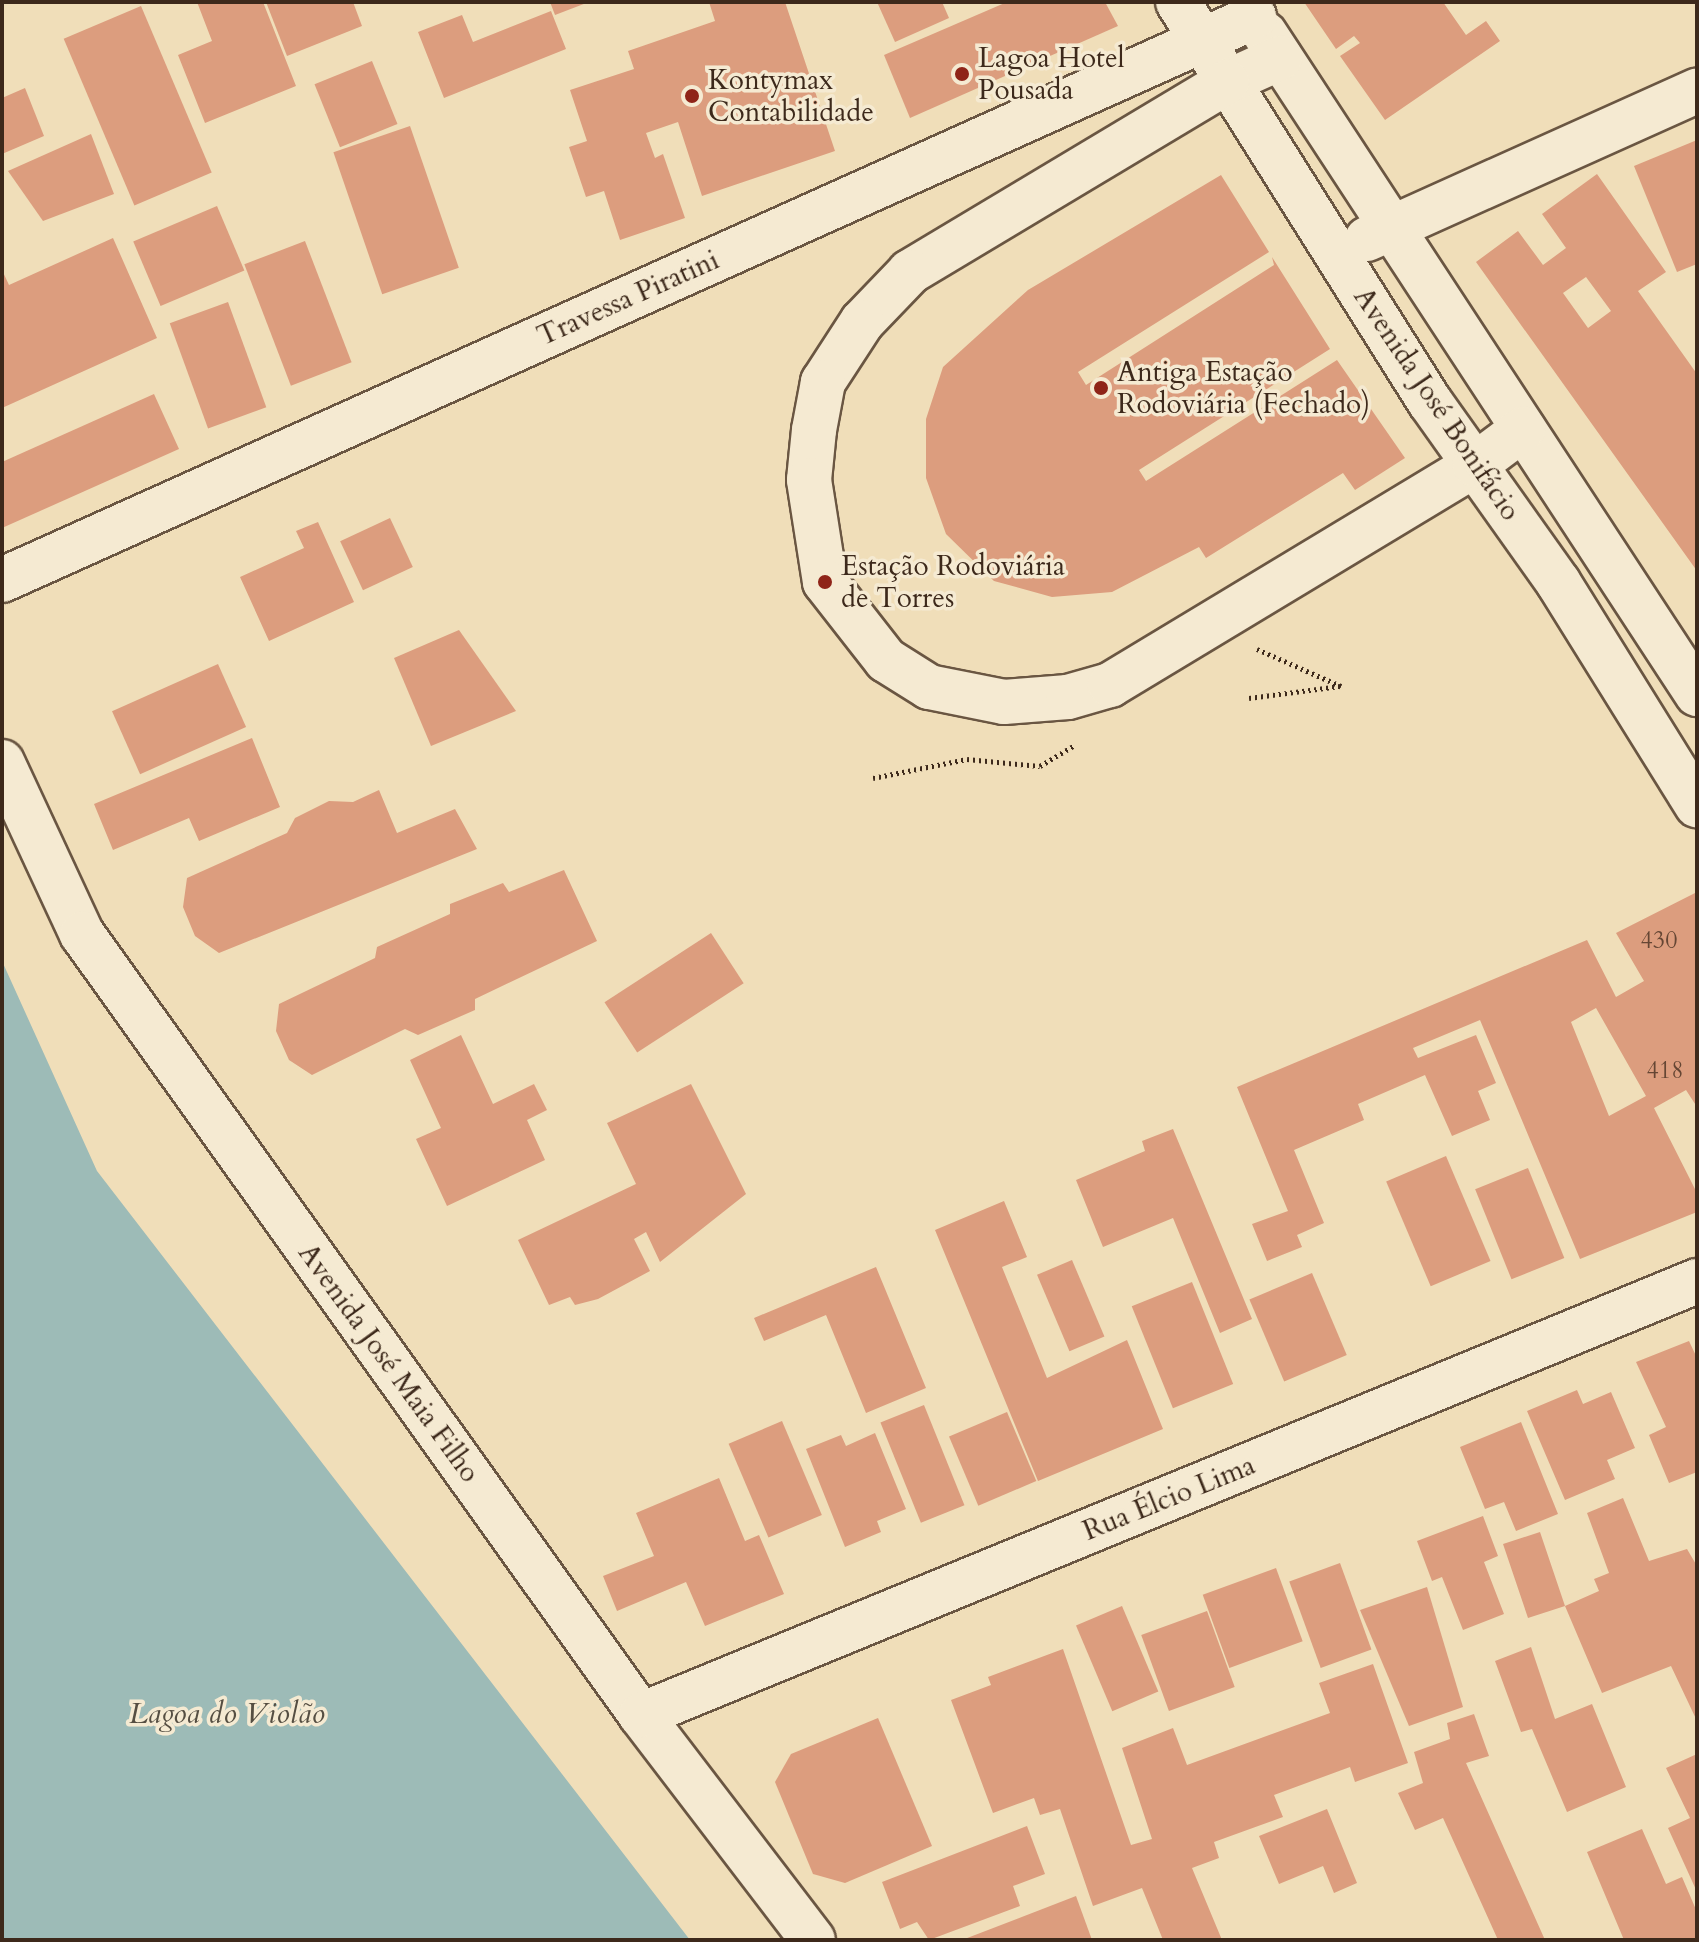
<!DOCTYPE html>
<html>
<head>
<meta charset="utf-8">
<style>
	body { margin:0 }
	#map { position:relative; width:1699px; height:1942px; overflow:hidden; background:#f0deb9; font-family:Cardo,serif }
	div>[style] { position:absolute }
	.water>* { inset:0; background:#9dbbb7 }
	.building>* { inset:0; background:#dc9d7e; transform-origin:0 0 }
	.path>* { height:5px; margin-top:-2.5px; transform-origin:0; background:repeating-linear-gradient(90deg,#3d291b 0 2px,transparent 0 6px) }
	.roads { filter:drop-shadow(2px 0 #6a5642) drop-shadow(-2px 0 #6a5642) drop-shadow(0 2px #6a5642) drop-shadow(0 -2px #6a5642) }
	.minor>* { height:44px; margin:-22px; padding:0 22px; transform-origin:22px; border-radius:22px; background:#f5ead2 }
	.dots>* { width:22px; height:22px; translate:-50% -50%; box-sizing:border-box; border:4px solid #f5ead2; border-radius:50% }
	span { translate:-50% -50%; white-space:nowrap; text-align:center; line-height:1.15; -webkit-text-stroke:7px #f5ead2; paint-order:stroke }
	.number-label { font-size:24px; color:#654634 }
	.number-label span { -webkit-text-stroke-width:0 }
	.poi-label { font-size:28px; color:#3d291b }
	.left { translate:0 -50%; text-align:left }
	.street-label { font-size:28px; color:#3d291b }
	.water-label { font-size:30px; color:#554e42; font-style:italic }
	.frame { position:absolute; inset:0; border:4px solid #3d291b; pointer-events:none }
</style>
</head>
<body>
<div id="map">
	<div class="water">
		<i style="clip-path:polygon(2px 961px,97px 1171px,690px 1940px,2px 1940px)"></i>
	</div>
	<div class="building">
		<i style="clip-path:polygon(197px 2px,263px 2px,296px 86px,205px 123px,178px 55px,212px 41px)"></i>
		<i style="clip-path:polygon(266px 2px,353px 2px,362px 26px,287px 56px)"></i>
		<i style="clip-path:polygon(550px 2px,589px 2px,555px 15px)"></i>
		<i style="clip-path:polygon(709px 2px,785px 2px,835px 151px,702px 196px,678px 122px,646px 133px,655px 158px,663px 154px,685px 218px,620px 240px,604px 191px,586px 197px,569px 147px,587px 141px,570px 90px,634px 69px,628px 51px,715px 21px)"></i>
		<i style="clip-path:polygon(877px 2px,942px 2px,949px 18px,895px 42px)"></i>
		<i style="clip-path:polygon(1007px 2px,1105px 2px,1118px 26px,910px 118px,884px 55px)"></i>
		<i style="clip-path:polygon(1304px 2px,1443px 2px,1466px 35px,1486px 21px,1500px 41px,1385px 120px,1340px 56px,1360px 43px,1354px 36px,1336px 49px)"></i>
		<i style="left:141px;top:6px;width:181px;height:84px;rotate:67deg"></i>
		<i style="clip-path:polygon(551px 11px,566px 49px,444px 98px,418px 32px,462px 15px,473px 42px)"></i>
		<i style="left:372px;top:61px;width:68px;height:62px;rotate:68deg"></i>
		<i style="clip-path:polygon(25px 88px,44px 136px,2px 154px,2px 98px)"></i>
		<i style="left:410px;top:126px;width:150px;height:81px;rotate:71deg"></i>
		<i style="clip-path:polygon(91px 134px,114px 194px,43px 221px,8px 171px)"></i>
		<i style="clip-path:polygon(1697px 140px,1697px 264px,1677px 272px,1634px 166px)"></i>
		<i style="clip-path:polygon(evenodd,1597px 174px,1666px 272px,1638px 291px,1697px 374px,1697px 571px,1476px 262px,1518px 231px,1543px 265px,1566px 248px,1542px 214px,1597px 174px,1586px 277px,1611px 311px,1588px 328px,1563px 293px,1586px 277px)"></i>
		<i style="clip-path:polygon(1221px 175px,1269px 252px,1078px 372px,1086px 385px,1274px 265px,1272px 257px,1330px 349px,1139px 470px,1146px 481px,1337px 360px,1405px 458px,1355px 490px,1343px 473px,1206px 558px,1199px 547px,1112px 592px,1052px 597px,994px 581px,946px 534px,926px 478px,926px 419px,943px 367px,1028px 290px)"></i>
		<i style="left:217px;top:206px;width:70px;height:91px;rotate:67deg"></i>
		<i style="clip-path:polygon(113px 238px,157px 338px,2px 408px,2px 270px,9px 285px)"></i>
		<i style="left:305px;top:241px;width:130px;height:65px;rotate:69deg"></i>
		<i style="left:228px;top:302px;width:112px;height:62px;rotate:70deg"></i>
		<i style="clip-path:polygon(154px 394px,179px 449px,2px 528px,2px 462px)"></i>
		<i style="left:390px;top:518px;width:54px;height:55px;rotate:65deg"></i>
		<i style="clip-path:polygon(318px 522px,354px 602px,269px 641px,240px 577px,304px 548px,296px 531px)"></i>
		<i style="clip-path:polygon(459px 630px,516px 711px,431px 746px,394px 658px)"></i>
		<i style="left:218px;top:664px;width:69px;height:116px;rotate:66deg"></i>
		<i style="clip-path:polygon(252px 738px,280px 807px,199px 841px,189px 818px,113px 850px,94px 804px)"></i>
		<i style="clip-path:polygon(379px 790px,397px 833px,455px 809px,477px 849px,219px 953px,195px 936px,183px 907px,187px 878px,287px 833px,295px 818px,329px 801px,353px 802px)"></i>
		<i style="clip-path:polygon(564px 870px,597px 941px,475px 999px,475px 1010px,418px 1035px,405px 1029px,312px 1075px,289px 1060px,276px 1031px,279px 1004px,375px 958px,377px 947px,450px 914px,450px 904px,503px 883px,509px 892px)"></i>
		<i style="clip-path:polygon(evenodd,1697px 892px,1697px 1107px,1686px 1090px,1654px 1108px,1697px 1193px,1697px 1212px,1580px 1259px,1480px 1020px,1413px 1048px,1418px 1058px,1476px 1035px,1496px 1083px,1478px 1091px,1490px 1120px,1452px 1136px,1425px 1075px,1358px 1104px,1364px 1120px,1294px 1150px,1324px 1223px,1297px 1235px,1302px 1247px,1267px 1261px,1252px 1224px,1288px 1211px,1237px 1087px,1587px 940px,1616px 997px,1644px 981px,1616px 933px,1697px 892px,1596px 1008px,1646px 1096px,1609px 1116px,1571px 1022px,1596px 1008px)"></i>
		<i style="left:711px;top:933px;width:60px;height:127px;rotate:57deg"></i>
		<i style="clip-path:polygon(461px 1035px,493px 1104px,534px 1084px,547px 1110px,527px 1120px,545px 1160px,447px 1206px,416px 1139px,441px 1128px,410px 1060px)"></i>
		<i style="clip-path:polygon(691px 1084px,746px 1194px,660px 1262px,646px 1232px,634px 1239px,650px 1271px,598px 1299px,575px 1305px,570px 1297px,549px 1305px,518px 1240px,636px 1184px,607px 1123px)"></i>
		<i style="clip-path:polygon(1173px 1129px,1252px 1319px,1220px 1333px,1173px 1218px,1103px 1247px,1076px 1180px,1145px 1151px,1142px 1141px)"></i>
		<i style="left:1446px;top:1156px;width:114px;height:65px;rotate:67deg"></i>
		<i style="left:1528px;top:1168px;width:97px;height:57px;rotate:68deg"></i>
		<i style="clip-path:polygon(1004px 1201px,1027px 1257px,1002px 1267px,1047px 1378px,1127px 1340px,1163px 1429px,1038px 1481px,935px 1230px)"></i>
		<i style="left:1072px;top:1260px;width:83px;height:38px;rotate:67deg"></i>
		<i style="clip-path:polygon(876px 1267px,926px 1388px,866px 1413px,826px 1315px,764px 1341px,754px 1318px)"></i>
		<i style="left:1312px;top:1273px;width:89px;height:68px;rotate:67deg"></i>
		<i style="left:1192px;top:1282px;width:110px;height:65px;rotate:68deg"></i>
		<i style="clip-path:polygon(1689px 1341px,1697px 1358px,1697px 1472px,1669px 1483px,1649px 1435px,1666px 1427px,1636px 1362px)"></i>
		<i style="clip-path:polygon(1577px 1390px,1583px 1404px,1611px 1392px,1635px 1448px,1607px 1460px,1615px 1479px,1565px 1500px,1527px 1411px)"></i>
		<i style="left:924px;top:1405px;width:108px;height:47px;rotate:68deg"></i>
		<i style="left:1007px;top:1412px;width:75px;height:63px;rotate:67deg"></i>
		<i style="left:782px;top:1421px;width:102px;height:58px;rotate:67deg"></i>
		<i style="clip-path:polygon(1521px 1422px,1558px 1514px,1516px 1531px,1504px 1502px,1485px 1509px,1460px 1447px)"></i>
		<i style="clip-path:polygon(875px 1433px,906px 1509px,877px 1521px,881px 1532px,845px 1547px,806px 1449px,841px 1435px,846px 1446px)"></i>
		<i style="clip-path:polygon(719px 1478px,745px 1541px,759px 1535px,784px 1594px,705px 1626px,686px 1582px,617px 1611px,603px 1576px,654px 1556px,636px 1513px)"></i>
		<i style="clip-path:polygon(1623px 1498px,1649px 1561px,1687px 1549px,1697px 1566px,1697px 1721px,1671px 1666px,1602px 1693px,1565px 1606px,1528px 1618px,1503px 1544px,1540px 1532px,1565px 1606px,1599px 1591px,1594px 1579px,1609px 1573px,1587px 1513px)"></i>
		<i style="clip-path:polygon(1483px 1516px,1498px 1556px,1484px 1562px,1504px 1614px,1463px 1630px,1442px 1577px,1432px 1581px,1417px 1541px)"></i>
		<i style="left:1340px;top:1563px;width:92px;height:54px;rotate:70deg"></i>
		<i style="left:1276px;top:1568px;width:78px;height:78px;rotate:70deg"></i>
		<i style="clip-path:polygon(1427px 1587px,1463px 1707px,1409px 1726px,1360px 1610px)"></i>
		<i style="left:1122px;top:1606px;width:93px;height:50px;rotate:67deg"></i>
		<i style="left:1207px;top:1611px;width:81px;height:70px;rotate:70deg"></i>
		<i style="clip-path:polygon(1531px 1647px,1555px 1719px,1592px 1704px,1626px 1787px,1567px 1812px,1532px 1729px,1521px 1732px,1495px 1661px)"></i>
		<i style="clip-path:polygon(1063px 1649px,1131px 1845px,1152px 1839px,1122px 1748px,1173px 1728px,1187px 1765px,1330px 1713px,1319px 1683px,1373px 1664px,1408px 1763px,1355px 1782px,1350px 1767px,1274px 1795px,1283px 1817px,1214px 1842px,1219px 1858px,1192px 1868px,1222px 1940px,1163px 1940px,1142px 1888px,1093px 1906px,1060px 1809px,1040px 1815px,1034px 1798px,993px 1813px,951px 1700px,991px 1685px,988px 1677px)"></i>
		<i style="clip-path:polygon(1474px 1714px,1489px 1756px,1466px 1763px,1545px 1940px,1498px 1940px,1443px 1818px,1415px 1830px,1398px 1793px,1423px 1783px,1414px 1752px,1450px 1739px,1447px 1723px)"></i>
		<i style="clip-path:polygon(878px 1718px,932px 1846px,845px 1883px,813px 1874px,775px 1782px,791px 1754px)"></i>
		<i style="clip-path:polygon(1697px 1754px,1697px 1892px,1668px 1828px,1690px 1818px,1666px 1768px)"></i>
		<i style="clip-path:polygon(1327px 1809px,1357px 1883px,1334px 1893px,1323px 1866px,1279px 1884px,1259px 1836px)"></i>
		<i style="clip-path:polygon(1027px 1826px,1045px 1874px,1013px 1886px,1020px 1906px,929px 1940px,917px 1922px,900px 1929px,882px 1882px)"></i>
		<i style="clip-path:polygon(1642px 1829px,1666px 1884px,1682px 1877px,1697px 1912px,1697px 1940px,1624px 1940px,1587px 1852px)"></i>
		<i style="clip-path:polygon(1076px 1896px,1092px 1940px,962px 1940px)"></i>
	</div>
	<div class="path">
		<i style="left:1257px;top:649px;width:92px;rotate:23.8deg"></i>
		<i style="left:1249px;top:698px;width:92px;rotate:-7.5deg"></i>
		<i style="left:873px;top:778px;width:96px;rotate:-11.4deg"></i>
		<i style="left:967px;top:759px;width:73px;rotate:5.5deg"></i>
		<i style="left:1040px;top:766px;width:39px;rotate:-31deg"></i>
	</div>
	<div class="roads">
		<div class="minor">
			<i style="left:1178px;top:2px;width:473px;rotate:57.8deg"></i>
			<i style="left:1430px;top:402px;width:221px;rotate:54.6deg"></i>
			<i style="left:1558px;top:582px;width:263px;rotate:58.1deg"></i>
			<i style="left:1265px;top:34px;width:789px;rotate:56.79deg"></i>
			<i style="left:1280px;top:58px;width:58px;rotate:155.6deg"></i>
			<i style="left:1227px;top:82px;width:370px;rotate:149.1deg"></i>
			<i style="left:910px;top:272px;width:69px;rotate:133.8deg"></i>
			<i style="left:862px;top:322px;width:72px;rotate:123deg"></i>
			<i style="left:823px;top:382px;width:49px;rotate:100.6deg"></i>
			<i style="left:814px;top:430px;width:50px;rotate:95.7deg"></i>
			<i style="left:809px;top:480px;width:103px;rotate:81.1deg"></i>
			<i style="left:825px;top:582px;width:99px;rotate:52deg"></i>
			<i style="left:886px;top:660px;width:51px;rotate:32.1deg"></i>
			<i style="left:929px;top:687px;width:76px;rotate:11.3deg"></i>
			<i style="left:1004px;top:702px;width:64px;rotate:-4.5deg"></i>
			<i style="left:1068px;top:697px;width:44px;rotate:-15.9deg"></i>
			<i style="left:1110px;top:685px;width:426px;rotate:-31.1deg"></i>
			<i style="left:1475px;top:465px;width:60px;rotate:-36.9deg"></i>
			<i style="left:1367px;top:239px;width:362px;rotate:-24.2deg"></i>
			<i style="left:2px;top:580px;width:1373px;rotate:-24.21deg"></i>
			<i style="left:2px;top:762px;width:190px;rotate:65.1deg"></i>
			<i style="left:82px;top:934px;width:960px;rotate:54.41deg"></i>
			<i style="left:641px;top:1715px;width:283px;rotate:52.6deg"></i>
			<i style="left:641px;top:1715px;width:1142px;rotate:-22.34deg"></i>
		</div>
	</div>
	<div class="dots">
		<i style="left:962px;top:74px;background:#8f2418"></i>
		<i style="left:692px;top:96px;background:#8f2418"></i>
		<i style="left:1101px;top:388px;background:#8f2418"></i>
		<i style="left:825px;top:582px;background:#8f2418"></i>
	</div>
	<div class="number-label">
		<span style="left:1659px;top:941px">430</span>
		<span style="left:1665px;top:1071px">418</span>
	</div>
	<div class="poi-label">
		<span class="left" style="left:978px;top:74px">Lagoa Hotel<br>Pousada</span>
		<span class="left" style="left:708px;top:96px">Kontymax<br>Contabilidade</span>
		<span class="left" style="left:1117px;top:388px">Antiga Estação<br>Rodoviária (Fechado)</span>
		<span class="left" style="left:841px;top:582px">Estação Rodoviária<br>de Torres</span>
	</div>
	<div class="street-label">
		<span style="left:628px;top:298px;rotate:-24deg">Travessa Piratini</span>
		<span style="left:1437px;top:404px;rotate:56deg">Avenida José Bonifácio</span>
		<span style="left:389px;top:1363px;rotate:54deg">Avenida José Maia Filho</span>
		<span style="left:1169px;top:1498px;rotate:-22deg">Rua Élcio Lima</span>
	</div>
	<div class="water-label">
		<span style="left:227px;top:1714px">Lagoa do Violão</span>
	</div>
	<div class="frame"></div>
</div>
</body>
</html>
